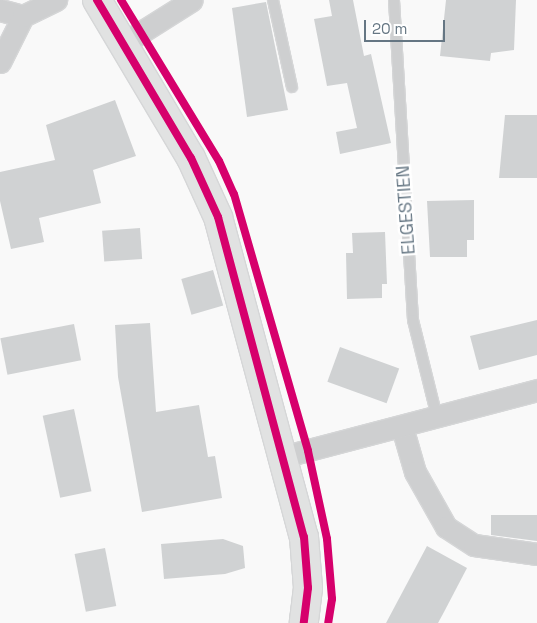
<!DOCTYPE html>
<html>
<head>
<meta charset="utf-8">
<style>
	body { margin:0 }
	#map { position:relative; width:537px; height:623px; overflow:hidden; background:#f9f9f9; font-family:"Space Grotesk",sans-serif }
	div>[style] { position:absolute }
	.building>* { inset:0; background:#d0d2d3; transform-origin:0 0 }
	.roads { filter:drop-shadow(1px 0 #d5d6d7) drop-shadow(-1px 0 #d5d6d7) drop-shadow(0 1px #d5d6d7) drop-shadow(0 -1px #d5d6d7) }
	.lane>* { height:10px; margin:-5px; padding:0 5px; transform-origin:5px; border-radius:5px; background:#cecfd0 }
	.street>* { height:21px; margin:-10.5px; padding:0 10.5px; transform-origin:10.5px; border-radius:10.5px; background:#cecfd0 }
	.secondary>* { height:28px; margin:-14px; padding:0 14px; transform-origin:14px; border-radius:14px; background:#e1e2e2 }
	.cycleway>* { height:8px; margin:-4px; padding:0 4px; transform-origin:4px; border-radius:4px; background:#d6006c }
	span { translate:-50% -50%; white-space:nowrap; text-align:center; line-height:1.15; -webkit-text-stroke:5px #fff; paint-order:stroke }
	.street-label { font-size:18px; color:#657683 }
	.scale { position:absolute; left:364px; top:20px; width:81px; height:22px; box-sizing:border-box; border:2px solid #657683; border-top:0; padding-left:6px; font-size:15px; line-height:18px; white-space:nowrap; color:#657683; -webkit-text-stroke:4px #fff; paint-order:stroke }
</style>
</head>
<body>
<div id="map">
	<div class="building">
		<i style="clip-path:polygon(329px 0,353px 0,364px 56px,371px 54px,391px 143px,340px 154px,336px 132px,357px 128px,347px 83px,327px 86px,314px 19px,332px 16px)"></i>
		<i style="clip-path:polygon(446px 0,516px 0,514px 50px,491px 53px,490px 61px,440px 56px)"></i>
		<i style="clip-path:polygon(266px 2px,288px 110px,247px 117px,232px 8px)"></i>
		<i style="clip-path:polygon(115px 100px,136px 156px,93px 170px,101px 203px,39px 218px,44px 242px,11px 249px,0 201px,0 172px,55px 160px,46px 125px)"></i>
		<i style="clip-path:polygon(505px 115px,537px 115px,537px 178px,499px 178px)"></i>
		<i style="clip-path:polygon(474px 200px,474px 240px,467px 240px,467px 257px,430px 257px,427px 201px)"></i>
		<i style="left:140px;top:228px;width:31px;height:38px;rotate:86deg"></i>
		<i style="clip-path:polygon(385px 232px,387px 284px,382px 284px,382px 298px,347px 299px,346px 253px,353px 253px,352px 233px)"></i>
		<i style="left:213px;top:270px;width:37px;height:33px;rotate:74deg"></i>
		<i style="clip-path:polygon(537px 320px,537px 355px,479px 370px,470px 336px)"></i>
		<i style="clip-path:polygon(150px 323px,156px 412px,199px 405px,208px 457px,215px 456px,222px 498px,142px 512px,118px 377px,115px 325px)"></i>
		<i style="left:74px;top:324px;width:37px;height:75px;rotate:79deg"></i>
		<i style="left:340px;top:347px;width:63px;height:37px;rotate:20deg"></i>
		<i style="left:74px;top:409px;width:84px;height:32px;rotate:78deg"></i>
		<i style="clip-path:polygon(491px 515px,537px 515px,537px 541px,491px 535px)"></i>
		<i style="clip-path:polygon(223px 539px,243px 546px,245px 568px,225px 574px,164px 579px,161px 544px)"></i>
		<i style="clip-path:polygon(427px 546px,467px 568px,444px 612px,438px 623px,386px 623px)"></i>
		<i style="left:105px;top:548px;width:59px;height:31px;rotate:79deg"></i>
	</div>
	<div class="roads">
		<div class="lane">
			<i style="left:273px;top:0;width:89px;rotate:77.7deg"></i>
			<i style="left:394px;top:0;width:321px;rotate:86.6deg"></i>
			<i style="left:413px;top:320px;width:100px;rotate:76.1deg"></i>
		</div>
		<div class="street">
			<i style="left:0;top:10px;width:24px;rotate:15deg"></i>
			<i style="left:124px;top:43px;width:80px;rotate:-32.3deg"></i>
			<i style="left:0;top:62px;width:51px;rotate:-63.4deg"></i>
			<i style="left:23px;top:16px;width:37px;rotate:-26deg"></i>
			<i style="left:402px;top:427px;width:47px;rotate:73.9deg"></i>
			<i style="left:415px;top:472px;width:63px;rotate:60.6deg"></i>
			<i style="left:446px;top:527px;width:33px;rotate:33deg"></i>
			<i style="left:474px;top:545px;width:64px;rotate:8.1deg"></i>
			<i style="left:282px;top:457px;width:264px;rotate:-14.7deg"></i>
		</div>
		<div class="secondary">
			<i style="left:97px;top:0;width:184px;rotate:59.3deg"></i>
			<i style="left:191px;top:158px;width:65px;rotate:65.4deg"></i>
			<i style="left:218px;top:217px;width:331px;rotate:75deg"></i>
			<i style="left:304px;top:537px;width:51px;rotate:85.5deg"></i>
			<i style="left:308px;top:588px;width:35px;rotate:97deg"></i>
		</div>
	</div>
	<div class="cycleway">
		<i style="left:97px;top:0;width:184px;rotate:59.3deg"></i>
		<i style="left:191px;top:158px;width:65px;rotate:65.4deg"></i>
		<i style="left:218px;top:217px;width:331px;rotate:75deg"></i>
		<i style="left:304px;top:537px;width:51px;rotate:85.5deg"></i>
		<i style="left:308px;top:588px;width:35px;rotate:97deg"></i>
		<i style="left:121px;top:0;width:188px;rotate:58.7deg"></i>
		<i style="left:219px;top:161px;width:36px;rotate:66deg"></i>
		<i style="left:234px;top:194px;width:267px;rotate:73.9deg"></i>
		<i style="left:308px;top:451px;width:90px;rotate:77.8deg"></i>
		<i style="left:327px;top:539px;width:60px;rotate:85.2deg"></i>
		<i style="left:332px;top:599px;width:24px;rotate:99deg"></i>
	</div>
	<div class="street-label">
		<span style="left:406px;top:210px;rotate:-94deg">ELGESTIEN</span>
	</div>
	<div class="scale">20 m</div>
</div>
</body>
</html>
